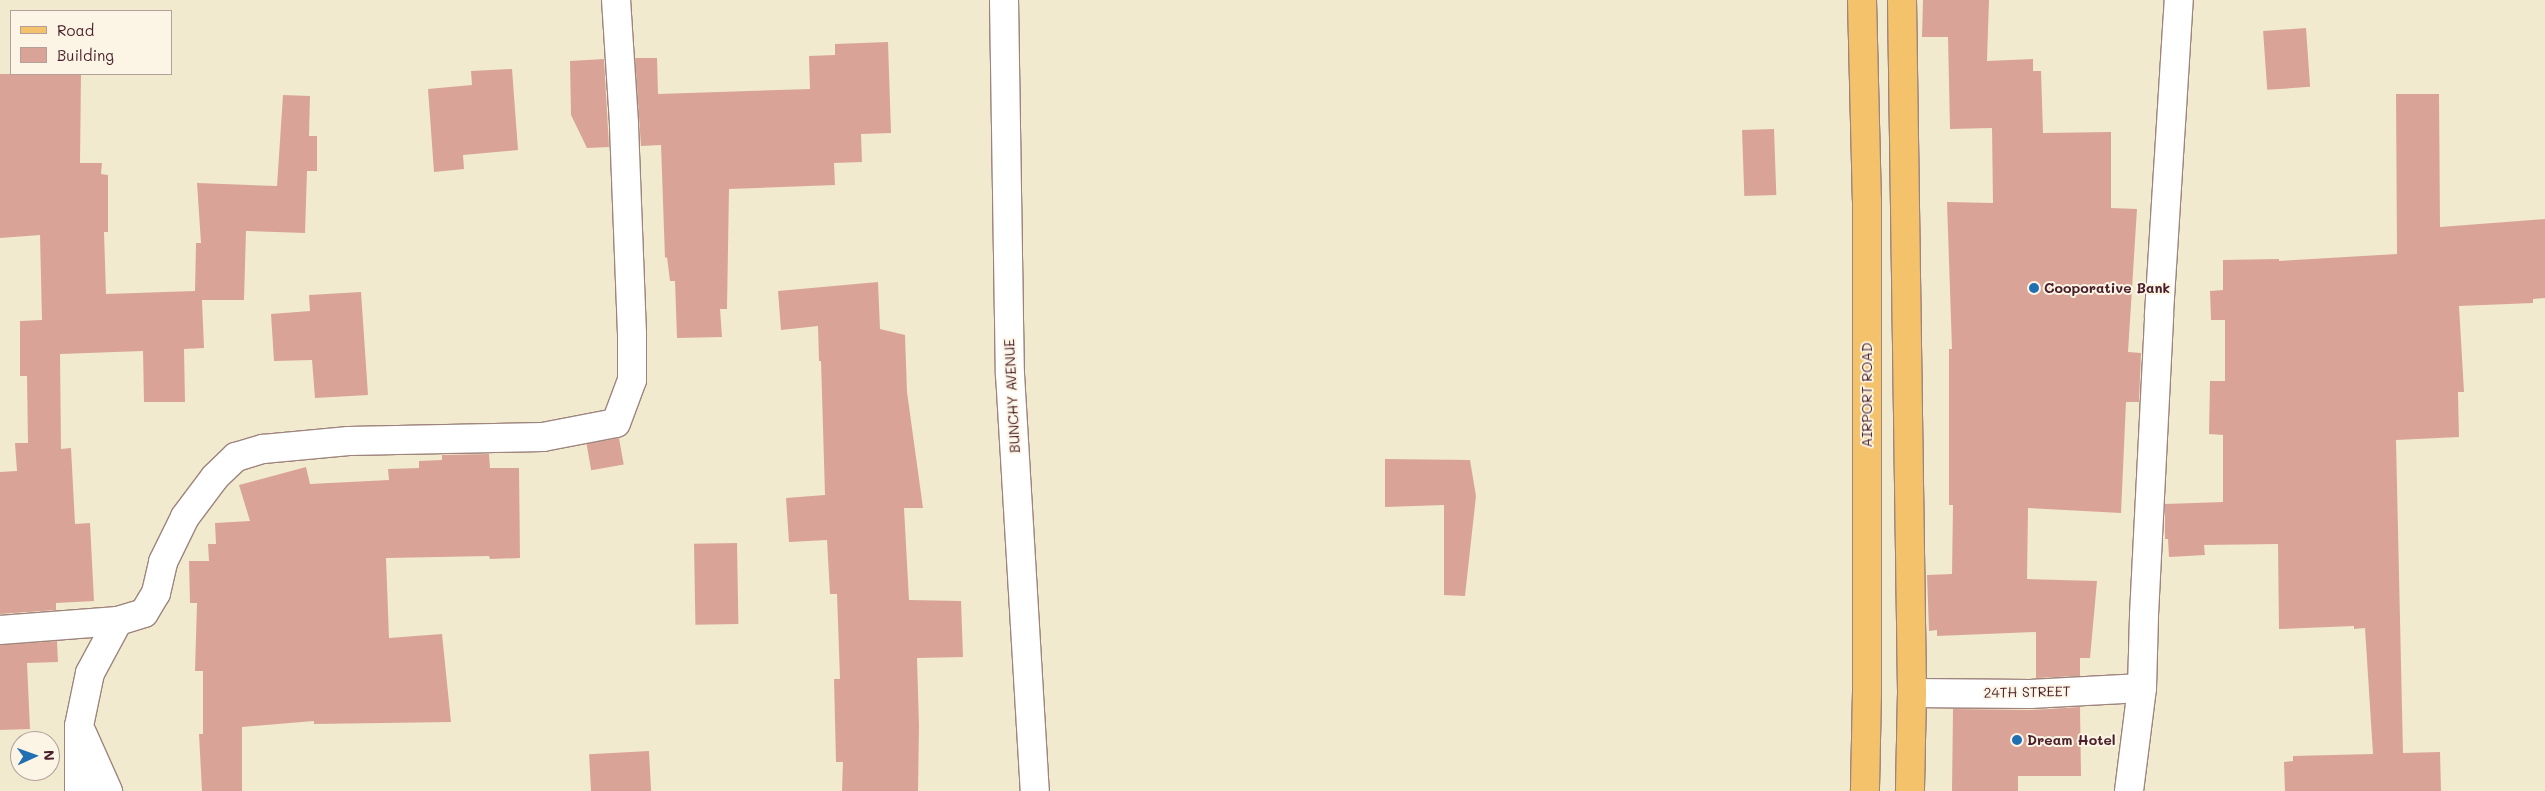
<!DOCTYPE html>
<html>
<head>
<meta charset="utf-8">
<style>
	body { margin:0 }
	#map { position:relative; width:2545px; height:791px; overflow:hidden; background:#f1eacf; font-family:Mali,sans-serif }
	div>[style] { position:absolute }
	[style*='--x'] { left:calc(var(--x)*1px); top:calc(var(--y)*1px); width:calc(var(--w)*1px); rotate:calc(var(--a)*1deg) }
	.building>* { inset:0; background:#d9a497; transform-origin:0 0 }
	.roads { filter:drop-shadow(1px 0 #9e847d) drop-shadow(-1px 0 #9e847d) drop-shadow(0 1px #9e847d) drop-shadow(0 -1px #9e847d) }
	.street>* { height:28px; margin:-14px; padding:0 14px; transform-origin:14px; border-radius:14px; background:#fff }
	.primary>* { height:28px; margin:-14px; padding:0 14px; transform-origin:14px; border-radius:14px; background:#f3c26a }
	.dots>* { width:14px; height:14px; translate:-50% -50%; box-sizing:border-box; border:2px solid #fcf5e5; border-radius:50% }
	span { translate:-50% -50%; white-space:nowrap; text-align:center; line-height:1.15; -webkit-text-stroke:4px #fcf5e5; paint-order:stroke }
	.poi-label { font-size:14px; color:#4a1f2b; font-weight:700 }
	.left { translate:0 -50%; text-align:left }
	.street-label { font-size:14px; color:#4a1f2b }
	.legend { position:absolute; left:10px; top:10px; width:162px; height:65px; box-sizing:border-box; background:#fcf5e5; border:1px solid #b59f9b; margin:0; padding:6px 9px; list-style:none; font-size:15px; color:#4a1f2b }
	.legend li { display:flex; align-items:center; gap:10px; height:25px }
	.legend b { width:25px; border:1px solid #b59f9b }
	.north { position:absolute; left:10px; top:731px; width:50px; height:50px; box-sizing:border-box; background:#fcf5e5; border:1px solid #b59f9b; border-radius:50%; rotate:88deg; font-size:14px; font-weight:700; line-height:20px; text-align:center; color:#4a1f2b }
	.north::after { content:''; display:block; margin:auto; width:18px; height:22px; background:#1f6fb2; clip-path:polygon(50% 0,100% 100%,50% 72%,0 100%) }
</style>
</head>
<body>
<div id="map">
	<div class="building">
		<i style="clip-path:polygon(1923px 0,1989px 0,1987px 61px,2033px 59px,2033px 71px,2041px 71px,2043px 133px,2111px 132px,2111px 208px,2137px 209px,2128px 352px,2141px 353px,2139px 402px,2126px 402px,2121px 513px,2028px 508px,2027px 579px,2097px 581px,2090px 658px,2080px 658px,2080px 676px,2036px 678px,2036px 632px,1937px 636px,1937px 630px,1929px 631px,1927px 575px,1952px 574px,1953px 505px,1949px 505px,1949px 349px,1952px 349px,1947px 202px,1993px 203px,1992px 128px,1950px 129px,1948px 37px,1922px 37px)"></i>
		<i style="left:2306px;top:28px;width:59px;height:43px;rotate:86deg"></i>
		<i style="clip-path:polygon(888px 42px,891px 133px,861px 134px,862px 162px,834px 163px,835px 185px,729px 189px,727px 309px,720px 309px,722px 337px,677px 338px,675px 281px,670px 281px,667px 257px,665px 258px,661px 145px,641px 146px,635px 58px,657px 58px,658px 94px,810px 89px,809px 56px,835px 55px,835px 44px)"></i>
		<i style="clip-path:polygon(604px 59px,609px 147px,587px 148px,571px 115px,570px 61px)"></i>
		<i style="clip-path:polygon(512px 69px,518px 150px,463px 155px,464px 169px,434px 172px,428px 89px,472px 85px,471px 71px)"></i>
		<i style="clip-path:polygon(0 74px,81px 74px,80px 163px,102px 163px,101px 174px,108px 175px,108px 232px,104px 232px,106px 294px,195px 291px,196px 243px,201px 243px,197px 183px,277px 186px,283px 95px,310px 96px,309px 136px,317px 136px,317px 171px,307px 171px,305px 233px,246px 231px,244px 300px,202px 300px,204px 348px,184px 349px,185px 402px,144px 402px,143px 351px,60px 354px,61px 449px,71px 448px,75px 524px,90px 523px,94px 601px,56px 603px,56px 610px,0 614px,0 472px,17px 471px,15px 443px,28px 443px,27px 376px,20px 376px,20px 321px,42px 320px,40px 235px,0 238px)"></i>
		<i style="clip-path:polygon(2396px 94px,2439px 94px,2440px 227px,2545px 219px,2545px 298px,2533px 299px,2533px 303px,2459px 306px,2464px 392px,2458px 392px,2459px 437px,2396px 440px,2403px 753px,2440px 752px,2441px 791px,2285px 791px,2284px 762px,2293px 761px,2293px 756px,2373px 754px,2365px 628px,2354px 629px,2354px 626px,2279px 629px,2278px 544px,2204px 545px,2205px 555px,2169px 557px,2168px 539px,2165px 539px,2165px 504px,2223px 502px,2223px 435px,2209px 434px,2210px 381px,2225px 381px,2225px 320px,2211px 320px,2210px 291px,2223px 290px,2223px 260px,2279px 259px,2279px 261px,2397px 254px)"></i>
		<i style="left:1774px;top:129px;width:66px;height:32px;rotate:88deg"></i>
		<i style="clip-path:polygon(878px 282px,880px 329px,905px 335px,907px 392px,923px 508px,904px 508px,909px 600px,961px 601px,963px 657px,917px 658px,919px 726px,918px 791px,842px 791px,843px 762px,836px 762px,834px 679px,840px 679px,837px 594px,830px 594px,827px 540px,789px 542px,786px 498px,825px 495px,821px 361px,819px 361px,818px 326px,781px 330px,778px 291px)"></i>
		<i style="clip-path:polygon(361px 292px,368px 395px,315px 398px,312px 360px,274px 361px,271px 314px,310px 311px,309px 295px)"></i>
		<i style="left:619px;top:438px;width:27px;height:33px;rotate:80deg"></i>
		<i style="clip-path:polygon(489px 454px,490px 468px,519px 468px,520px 558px,490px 559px,489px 556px,386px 558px,389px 638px,442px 634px,451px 722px,314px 724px,314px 721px,242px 727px,242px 791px,202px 791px,199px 734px,203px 734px,203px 671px,195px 671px,197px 603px,190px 603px,189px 561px,209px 561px,208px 544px,216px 544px,215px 523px,250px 521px,239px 485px,306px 467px,310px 484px,389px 480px,388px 469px,419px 468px,419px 461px,442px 460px,442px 455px)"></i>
		<i style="clip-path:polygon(1385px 459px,1470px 460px,1476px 496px,1465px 596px,1444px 595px,1444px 505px,1385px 507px)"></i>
		<i style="left:737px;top:543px;width:81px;height:43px;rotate:89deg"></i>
		<i style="clip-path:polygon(57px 641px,58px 662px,27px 663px,30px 729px,0 730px,0 645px)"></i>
		<i style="clip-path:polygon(2080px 707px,2081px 776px,2018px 776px,2018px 791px,1952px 791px,1953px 709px,2030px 710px)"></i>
		<i style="left:649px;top:751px;width:40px;height:60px;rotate:87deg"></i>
	</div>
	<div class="roads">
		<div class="street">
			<i style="--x:1004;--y:0;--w:374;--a:89.1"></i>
			<i style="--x:1010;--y:374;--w:418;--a:86.6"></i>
			<i style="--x:0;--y:630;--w:118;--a:-4.4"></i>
			<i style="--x:118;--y:621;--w:27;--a:-17"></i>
			<i style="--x:144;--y:613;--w:23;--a:-59"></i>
			<i style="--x:156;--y:593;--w:32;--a:-77"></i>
			<i style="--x:163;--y:562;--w:50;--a:-63.9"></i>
			<i style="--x:185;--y:517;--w:50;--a:-53.1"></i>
			<i style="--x:215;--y:477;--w:29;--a:-44"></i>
			<i style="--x:236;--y:457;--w:28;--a:-17"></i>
			<i style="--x:263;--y:449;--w:86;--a:-5.3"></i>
			<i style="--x:349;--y:441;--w:194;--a:-1.2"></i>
			<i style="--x:543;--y:437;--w:74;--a:-10.9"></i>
			<i style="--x:616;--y:423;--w:46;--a:-69.6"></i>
			<i style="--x:632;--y:380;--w:46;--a:-90"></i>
			<i style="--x:632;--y:334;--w:211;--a:-92.2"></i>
			<i style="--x:624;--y:123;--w:123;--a:-93.7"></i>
			<i style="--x:1912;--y:693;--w:118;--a:0.5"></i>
			<i style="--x:2030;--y:694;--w:112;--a:-3.1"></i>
			<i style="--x:82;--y:733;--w:64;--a:65.9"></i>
			<i style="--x:79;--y:791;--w:65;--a:-90"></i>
			<i style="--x:79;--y:726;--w:54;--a:-78.3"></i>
			<i style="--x:90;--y:673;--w:59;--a:-61.7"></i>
			<i style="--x:2129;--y:791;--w:104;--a:-82.8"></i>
			<i style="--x:2142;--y:688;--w:73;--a:-88.4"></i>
			<i style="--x:2144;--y:615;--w:301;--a:-87.1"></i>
			<i style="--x:2159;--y:314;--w:315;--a:-86.4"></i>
		</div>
		<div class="primary">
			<i style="--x:1862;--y:0;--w:200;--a:88.6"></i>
			<i style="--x:1867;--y:200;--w:492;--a:90"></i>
			<i style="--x:1867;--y:692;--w:99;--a:91.2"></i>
			<i style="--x:1902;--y:0;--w:693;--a:89.17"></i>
			<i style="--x:1912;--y:693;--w:98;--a:91.2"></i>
		</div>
	</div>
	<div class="dots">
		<i style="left:2034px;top:288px;background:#1f6fb2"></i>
		<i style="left:2017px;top:740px;background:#1f6fb2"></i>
	</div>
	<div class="poi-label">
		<span class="left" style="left:2044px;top:288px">Cooporative Bank</span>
		<span class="left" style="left:2027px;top:740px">Dream Hotel</span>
	</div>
	<div class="street-label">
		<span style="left:1867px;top:395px;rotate:-90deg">AIRPORT ROAD</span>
		<span style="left:1012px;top:396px;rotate:-93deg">BUNCHY AVENUE</span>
		<span style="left:2027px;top:692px;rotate:-1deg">24TH STREET</span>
	</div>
	<ul class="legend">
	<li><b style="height:6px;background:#f3c26a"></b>Road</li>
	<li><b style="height:14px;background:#d9a497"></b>Building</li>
	</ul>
	<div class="north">N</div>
</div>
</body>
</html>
